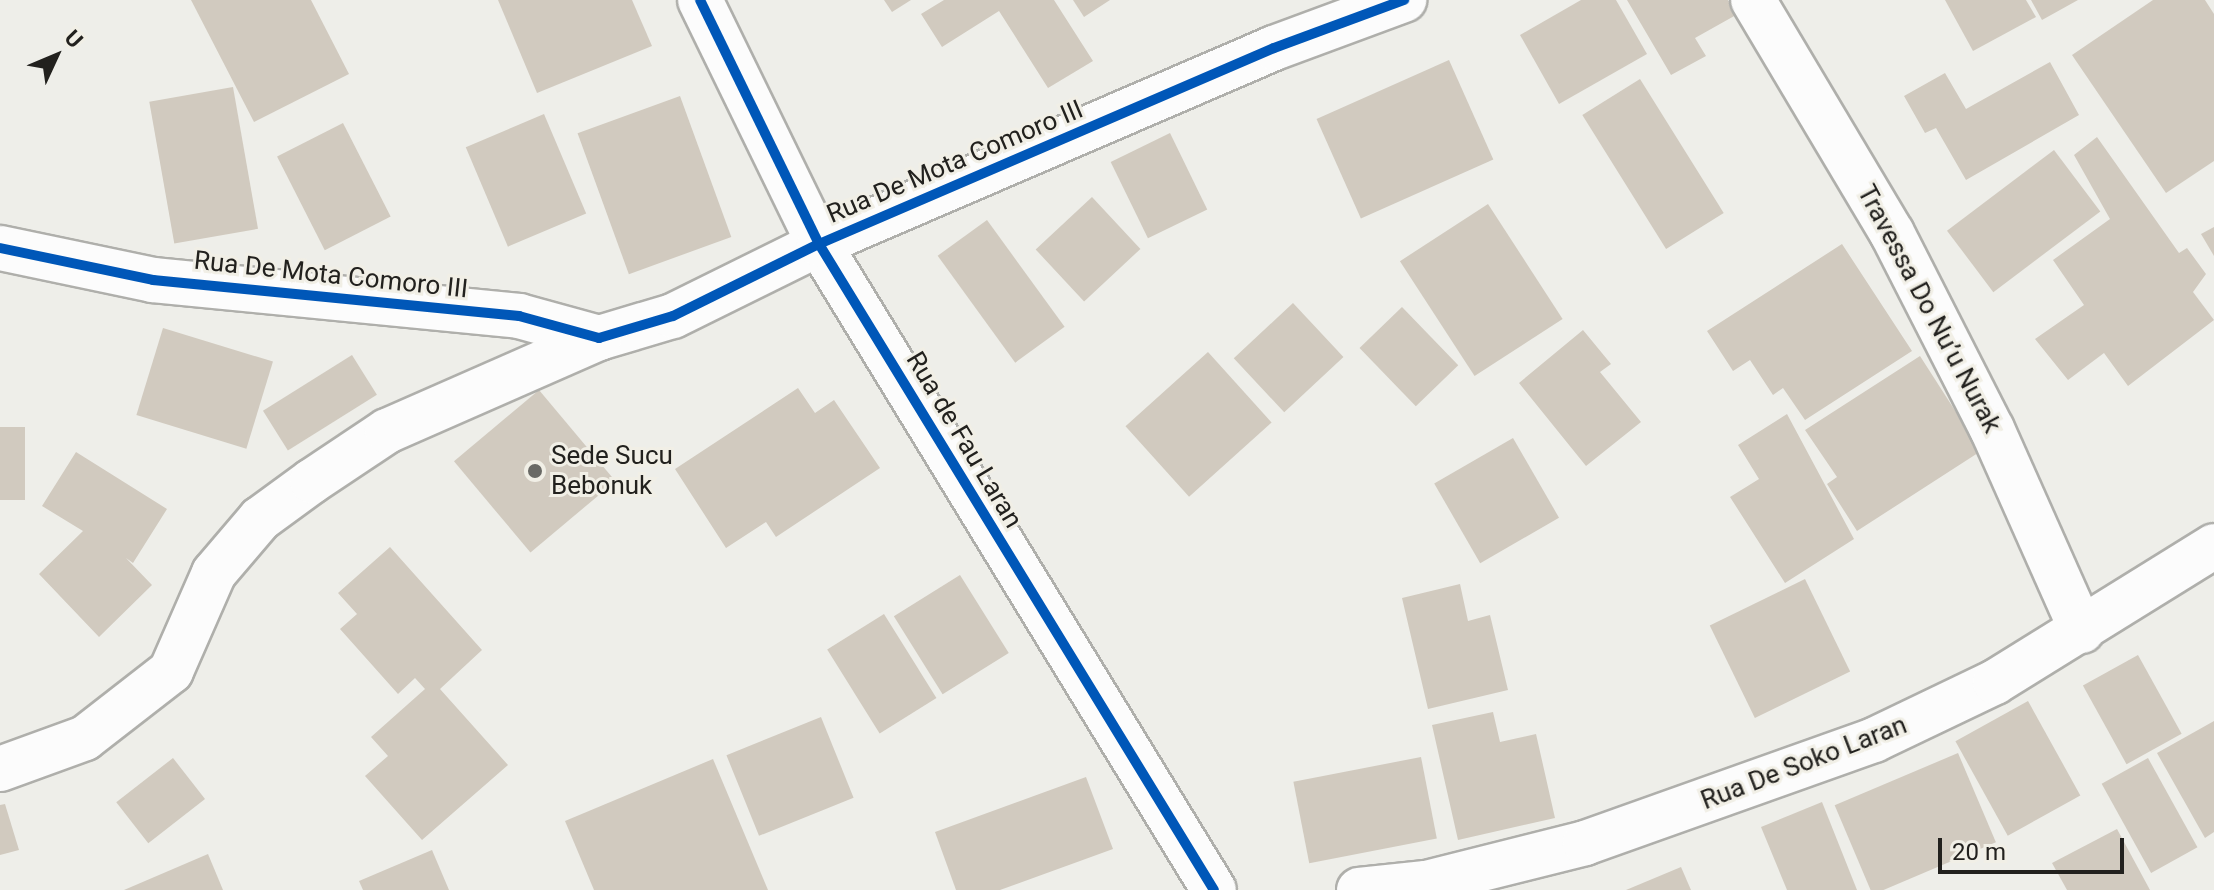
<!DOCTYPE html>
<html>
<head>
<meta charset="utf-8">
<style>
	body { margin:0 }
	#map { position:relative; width:2214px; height:890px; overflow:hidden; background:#eeeee9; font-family:Roboto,sans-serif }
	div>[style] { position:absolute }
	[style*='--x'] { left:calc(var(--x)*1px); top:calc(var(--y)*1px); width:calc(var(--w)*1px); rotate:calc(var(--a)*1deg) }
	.building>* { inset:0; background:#d1cabf; transform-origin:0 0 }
	.roads { filter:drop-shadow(2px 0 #afafab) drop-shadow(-2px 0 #afafab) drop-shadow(0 2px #afafab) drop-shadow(0 -2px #afafab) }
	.minor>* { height:44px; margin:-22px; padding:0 22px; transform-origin:22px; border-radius:22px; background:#fcfcfc }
	.cycleway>* { height:10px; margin:-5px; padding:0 5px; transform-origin:5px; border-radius:5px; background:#0057b8 }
	.dots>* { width:22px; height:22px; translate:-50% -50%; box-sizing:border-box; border:4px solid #f1efe6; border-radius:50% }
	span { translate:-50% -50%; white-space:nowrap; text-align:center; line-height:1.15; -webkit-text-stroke:6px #f1efe6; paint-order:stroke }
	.street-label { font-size:26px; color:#22211e }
	.poi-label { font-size:26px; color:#22211e }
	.left { translate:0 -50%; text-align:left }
	.north { position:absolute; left:16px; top:16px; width:80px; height:80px; -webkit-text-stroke:6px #f1efe6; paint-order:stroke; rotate:46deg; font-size:22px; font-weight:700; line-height:32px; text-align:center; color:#22211e }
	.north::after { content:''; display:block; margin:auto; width:28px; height:36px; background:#22211e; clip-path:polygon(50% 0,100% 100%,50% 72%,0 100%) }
	.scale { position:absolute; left:1938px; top:838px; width:186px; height:36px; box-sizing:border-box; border:4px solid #22211e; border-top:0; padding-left:10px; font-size:24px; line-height:28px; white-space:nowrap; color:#22211e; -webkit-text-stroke:6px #f1efe6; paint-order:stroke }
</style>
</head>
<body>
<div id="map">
	<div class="building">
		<i style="clip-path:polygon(191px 0,311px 0,349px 74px,254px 122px)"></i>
		<i style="clip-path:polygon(498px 0,632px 0,652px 46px,537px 93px)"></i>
		<i style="clip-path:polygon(884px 0,911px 0,892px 12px)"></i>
		<i style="clip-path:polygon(944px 0,1054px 0,1093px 61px,1048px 88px,999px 11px,942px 47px,921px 14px)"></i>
		<i style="clip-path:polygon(1073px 0,1110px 0,1084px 17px)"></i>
		<i style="clip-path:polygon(1581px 0,1616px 0,1647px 54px,1559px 104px,1520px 35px)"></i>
		<i style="clip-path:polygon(1627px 0,1728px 0,1736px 15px,1695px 38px,1706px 56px,1671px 75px)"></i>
		<i style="clip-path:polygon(1945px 0,2026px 0,2036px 17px,1973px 51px)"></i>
		<i style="clip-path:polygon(2031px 0,2078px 0,2042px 20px)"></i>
		<i style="clip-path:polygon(2153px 0,2205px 0,2214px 14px,2214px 161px,2166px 193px,2072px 55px)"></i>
		<i style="left:1449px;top:60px;width:109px;height:145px;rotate:66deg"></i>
		<i style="clip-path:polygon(2050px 62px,2079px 115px,1966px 180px,1936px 128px,1925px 133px,1904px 96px,1945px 73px,1966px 109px)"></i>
		<i style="left:1640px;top:79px;width:158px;height:68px;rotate:58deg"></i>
		<i style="left:233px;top:87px;width:144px;height:85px;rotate:80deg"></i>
		<i style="left:680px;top:96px;width:150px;height:109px;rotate:70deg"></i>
		<i style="left:544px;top:114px;width:108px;height:85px;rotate:67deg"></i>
		<i style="left:343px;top:123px;width:105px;height:74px;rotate:63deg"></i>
		<i style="left:1170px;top:133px;width:85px;height:66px;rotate:64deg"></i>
		<i style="clip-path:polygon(2097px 137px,2179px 253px,2187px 248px,2206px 274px,2193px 292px,2214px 320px,2128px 386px,2104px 353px,2068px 380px,2035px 339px,2084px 305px,2053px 260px,2110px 219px,2074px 155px)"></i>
		<i style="left:2054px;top:150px;width:77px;height:134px;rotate:53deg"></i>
		<i style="left:1092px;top:197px;width:71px;height:77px;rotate:47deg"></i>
		<i style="left:1488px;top:204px;width:137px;height:105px;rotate:57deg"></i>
		<i style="left:987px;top:220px;width:132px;height:61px;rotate:54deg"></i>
		<i style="clip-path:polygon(2214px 227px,2214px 256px,2201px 234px)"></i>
		<i style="clip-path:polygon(1842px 244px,1912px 351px,1805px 420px,1783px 388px,1773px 395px,1750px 360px,1733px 371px,1707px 331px)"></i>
		<i style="left:1293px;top:303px;width:74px;height:81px;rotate:47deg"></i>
		<i style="left:1402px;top:307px;width:81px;height:59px;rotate:46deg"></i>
		<i style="left:163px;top:328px;width:115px;height:91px;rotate:17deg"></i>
		<i style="clip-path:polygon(1583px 330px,1611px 364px,1600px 372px,1641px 422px,1586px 466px,1519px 383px)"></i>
		<i style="left:1208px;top:352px;width:95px;height:111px;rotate:48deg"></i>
		<i style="left:352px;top:355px;width:47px;height:105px;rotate:58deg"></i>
		<i style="clip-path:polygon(1920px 356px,1981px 451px,1857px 531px,1827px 484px,1837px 477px,1805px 430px)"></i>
		<i style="clip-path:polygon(798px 388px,815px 413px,834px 400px,880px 468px,776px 537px,766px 522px,726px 548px,675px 469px)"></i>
		<i style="left:539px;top:390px;width:119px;height:111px;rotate:50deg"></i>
		<i style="clip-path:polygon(1787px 414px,1854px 539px,1785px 583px,1730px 497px,1759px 479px,1738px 445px)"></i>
		<i style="left:0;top:427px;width:25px;height:73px"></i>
		<i style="left:1513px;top:438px;width:92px;height:91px;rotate:60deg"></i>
		<i style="clip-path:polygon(76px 452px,167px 509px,133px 563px,126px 558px,152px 585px,99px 637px,39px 574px,83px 531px,42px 506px)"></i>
		<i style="clip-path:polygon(390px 547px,482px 650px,440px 689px,508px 765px,422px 840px,365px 776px,388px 756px,371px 737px,425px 689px,415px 678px,398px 694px,340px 629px,357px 614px,338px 593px)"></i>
		<i style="left:960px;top:575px;width:92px;height:78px;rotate:58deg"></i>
		<i style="left:1805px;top:579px;width:103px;height:106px;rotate:64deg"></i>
		<i style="clip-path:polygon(1460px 584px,1468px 621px,1490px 615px,1508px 690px,1428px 709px,1402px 598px)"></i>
		<i style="left:884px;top:614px;width:99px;height:67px;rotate:58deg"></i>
		<i style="left:2138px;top:655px;width:90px;height:63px;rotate:61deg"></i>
		<i style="left:2028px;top:701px;width:108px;height:83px;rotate:61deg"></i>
		<i style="clip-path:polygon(1493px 712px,1500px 742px,1536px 734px,1555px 818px,1458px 840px,1432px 725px)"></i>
		<i style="left:821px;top:717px;width:87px;height:102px;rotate:68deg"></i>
		<i style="clip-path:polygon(2214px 721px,2214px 832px,2205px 838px,2157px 753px)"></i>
		<i style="left:1958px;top:753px;width:97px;height:134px;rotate:67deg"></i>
		<i style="left:1421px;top:757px;width:83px;height:130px;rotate:79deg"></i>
		<i style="left:173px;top:758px;width:52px;height:72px;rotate:52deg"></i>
		<i style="left:2148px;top:758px;width:102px;height:53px;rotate:61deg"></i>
		<i style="clip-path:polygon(713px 759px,768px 890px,594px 890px,565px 821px)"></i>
		<i style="clip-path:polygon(1086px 777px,1113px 849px,1000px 890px,956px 890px,935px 832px)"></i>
		<i style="clip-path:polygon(1822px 802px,1857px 890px,1787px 890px,1761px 827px)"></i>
		<i style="clip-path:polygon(5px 804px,19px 850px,0 855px,0 805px)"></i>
		<i style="clip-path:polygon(2117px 829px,2150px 890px,2067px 890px,2052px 863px)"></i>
		<i style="clip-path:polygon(432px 850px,449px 890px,363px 890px,359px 881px)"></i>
		<i style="clip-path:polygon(208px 854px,223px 890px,124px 890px)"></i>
		<i style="clip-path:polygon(1681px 867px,1691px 890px,1626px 890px)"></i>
	</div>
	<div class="roads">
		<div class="minor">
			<i style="--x:700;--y:0;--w:271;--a:64"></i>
			<i style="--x:819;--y:244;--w:757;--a:58.56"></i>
			<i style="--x:1753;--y:0;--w:271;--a:59.2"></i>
			<i style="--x:1892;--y:233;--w:220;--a:63"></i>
			<i style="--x:1992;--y:429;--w:221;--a:66"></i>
			<i style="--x:0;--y:248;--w:156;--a:11.8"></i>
			<i style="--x:153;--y:280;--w:368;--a:5.6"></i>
			<i style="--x:519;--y:316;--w:83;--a:15.4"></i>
			<i style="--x:599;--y:338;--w:77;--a:-16.6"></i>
			<i style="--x:673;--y:316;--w:163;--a:-26.3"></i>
			<i style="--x:819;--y:244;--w:495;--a:-23.3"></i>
			<i style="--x:1274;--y:48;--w:139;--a:-20.3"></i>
			<i style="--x:0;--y:769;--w:90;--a:-20"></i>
			<i style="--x:85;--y:738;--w:109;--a:-37.9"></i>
			<i style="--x:171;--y:671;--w:107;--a:-66.3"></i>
			<i style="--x:214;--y:573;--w:71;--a:-49.6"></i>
			<i style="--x:260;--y:519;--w:64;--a:-36.2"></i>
			<i style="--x:312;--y:481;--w:90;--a:-33.7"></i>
			<i style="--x:387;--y:431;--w:232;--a:-23.7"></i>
			<i style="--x:1359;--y:890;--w:67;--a:-6"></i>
			<i style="--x:1426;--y:883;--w:164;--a:-14.1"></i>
			<i style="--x:1585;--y:843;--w:307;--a:-19.6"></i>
			<i style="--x:1874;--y:740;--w:134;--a:-25.6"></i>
			<i style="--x:1995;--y:682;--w:258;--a:-31.8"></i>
		</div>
	</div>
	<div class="cycleway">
		<i style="--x:700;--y:0;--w:271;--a:64"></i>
		<i style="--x:819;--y:244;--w:757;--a:58.56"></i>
		<i style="--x:0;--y:248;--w:156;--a:11.8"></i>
		<i style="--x:153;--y:280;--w:368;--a:5.6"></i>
		<i style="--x:519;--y:316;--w:83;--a:15.4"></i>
		<i style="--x:599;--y:338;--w:77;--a:-16.6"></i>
		<i style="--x:673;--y:316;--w:163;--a:-26.3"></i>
		<i style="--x:819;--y:244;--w:495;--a:-23.3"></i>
		<i style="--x:1274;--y:48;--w:139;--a:-20.3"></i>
	</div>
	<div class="dots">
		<i style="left:535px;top:471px;background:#696965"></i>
	</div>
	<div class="street-label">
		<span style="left:955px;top:162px;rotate:-23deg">Rua De Mota Comoro III</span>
		<span style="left:331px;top:275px;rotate:6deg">Rua De Mota Comoro III</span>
		<span style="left:1929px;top:309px;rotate:62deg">Travessa Do Nu’u Nurak</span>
		<span style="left:964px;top:440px;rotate:59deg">Rua de Fau Laran</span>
		<span style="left:1804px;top:763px;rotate:-21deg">Rua De Soko Laran</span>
	</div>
	<div class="poi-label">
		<span class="left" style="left:551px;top:471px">Sede Sucu<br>Bebonuk</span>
	</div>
	<div class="north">U</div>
	<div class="scale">20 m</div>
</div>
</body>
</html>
